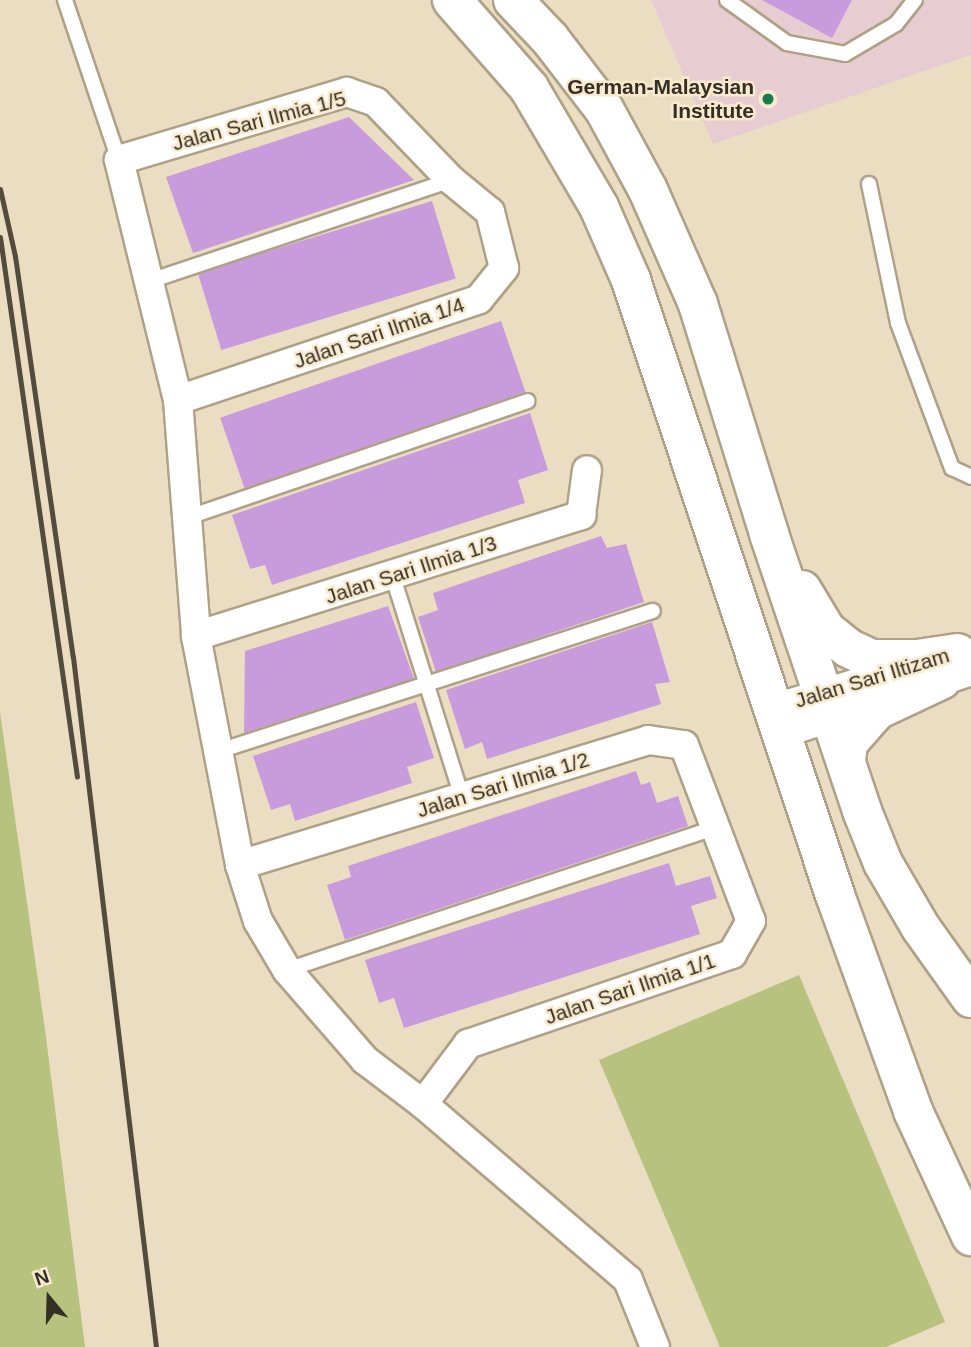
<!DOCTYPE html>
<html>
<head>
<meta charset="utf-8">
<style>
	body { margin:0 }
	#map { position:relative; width:971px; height:1347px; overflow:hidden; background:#ebddc1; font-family:Helvetica,sans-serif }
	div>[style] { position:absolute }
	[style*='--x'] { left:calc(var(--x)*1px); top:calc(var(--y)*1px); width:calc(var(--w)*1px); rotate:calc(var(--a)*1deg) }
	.education>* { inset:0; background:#e7cdd2 }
	.green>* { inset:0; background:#b7c27f }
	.building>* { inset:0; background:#c89bdd; transform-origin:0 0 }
	.roads { filter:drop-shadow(2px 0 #afa187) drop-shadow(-2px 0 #afa187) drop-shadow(0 2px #afa187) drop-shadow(0 -2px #afa187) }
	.lane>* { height:14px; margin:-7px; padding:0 7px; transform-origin:7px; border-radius:7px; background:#fff }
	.street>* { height:28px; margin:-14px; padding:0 14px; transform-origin:14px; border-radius:14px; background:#fff }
	.secondary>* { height:38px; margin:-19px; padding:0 19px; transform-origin:19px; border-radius:19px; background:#fff }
	.rail>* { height:5px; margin:-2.5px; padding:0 2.5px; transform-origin:2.5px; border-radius:2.5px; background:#524b3e }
	.dots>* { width:19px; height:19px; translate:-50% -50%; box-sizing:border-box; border:4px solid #f9eace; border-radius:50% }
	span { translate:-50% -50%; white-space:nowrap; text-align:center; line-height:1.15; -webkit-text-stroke:5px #f9eace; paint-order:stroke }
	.poi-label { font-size:21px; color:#342f24; font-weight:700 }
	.right { translate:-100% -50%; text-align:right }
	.street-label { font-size:21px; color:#342f24 }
	.north { position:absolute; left:14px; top:1263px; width:70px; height:70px; -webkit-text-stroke:5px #f9eace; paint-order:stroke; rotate:341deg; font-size:19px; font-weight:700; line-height:28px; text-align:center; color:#342f24 }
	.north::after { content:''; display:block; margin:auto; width:24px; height:32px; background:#342f24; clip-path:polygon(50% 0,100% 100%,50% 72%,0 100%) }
</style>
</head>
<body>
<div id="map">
	<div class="education">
		<i style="clip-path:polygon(651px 0,971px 0,971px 55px,713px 144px)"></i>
	</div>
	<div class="green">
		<i style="clip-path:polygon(0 712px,46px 1037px,85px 1347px,0 1347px)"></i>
		<i style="clip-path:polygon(799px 975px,945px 1322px,886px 1347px,720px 1347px,599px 1060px)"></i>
	</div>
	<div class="building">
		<i style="clip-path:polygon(762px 0,852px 0,832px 38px)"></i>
		<i style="clip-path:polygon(349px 117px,414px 180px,193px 253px,166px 177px)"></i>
		<i style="left:432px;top:201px;width:81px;height:245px;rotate:73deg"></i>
		<i style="left:501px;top:321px;width:75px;height:297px;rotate:71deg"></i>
		<i style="clip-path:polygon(530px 413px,548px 470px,518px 480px,525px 503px,272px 585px,265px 565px,250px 569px,232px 515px)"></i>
		<i style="clip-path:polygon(601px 536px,607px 548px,626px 544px,644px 602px,436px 672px,418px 617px,438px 610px,433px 593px)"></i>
		<i style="clip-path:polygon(388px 606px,414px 679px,244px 733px,245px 651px)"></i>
		<i style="clip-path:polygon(652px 622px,670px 682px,655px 684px,661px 704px,487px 759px,482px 742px,465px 749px,446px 690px)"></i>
		<i style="clip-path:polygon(416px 702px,434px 758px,407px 767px,412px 783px,295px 821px,290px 804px,271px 810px,253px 756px)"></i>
		<i style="clip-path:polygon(636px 771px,641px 785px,650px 782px,657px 803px,678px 796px,688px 826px,345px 940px,327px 885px,351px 877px,348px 866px)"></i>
		<i style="clip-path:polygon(669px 863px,676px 886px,710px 876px,717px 898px,691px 906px,700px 934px,404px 1028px,394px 998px,379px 1003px,365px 960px)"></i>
	</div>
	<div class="roads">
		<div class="lane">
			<i style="--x:65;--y:0;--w:169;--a:71.4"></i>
			<i style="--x:727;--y:0;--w:74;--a:35.6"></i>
			<i style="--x:787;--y:43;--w:59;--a:10.7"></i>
			<i style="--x:845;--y:54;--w:59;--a:-30.5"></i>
			<i style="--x:896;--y:24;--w:31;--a:-52"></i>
			<i style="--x:869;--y:184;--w:142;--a:78.2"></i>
			<i style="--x:898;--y:323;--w:155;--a:69.6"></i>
			<i style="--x:952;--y:468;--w:21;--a:25"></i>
			<i style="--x:150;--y:281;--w:317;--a:-18.5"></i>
			<i style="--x:186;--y:518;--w:361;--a:-18.9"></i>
			<i style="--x:393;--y:577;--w:231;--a:72.6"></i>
			<i style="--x:216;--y:752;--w:459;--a:-17.9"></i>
			<i style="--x:287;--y:970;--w:453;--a:-18.4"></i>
		</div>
		<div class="street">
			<i style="--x:178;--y:400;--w:317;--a:-18.5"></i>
			<i style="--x:479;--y:299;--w:40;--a:-51"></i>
			<i style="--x:504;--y:268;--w:58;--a:-104"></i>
			<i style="--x:490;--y:212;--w:50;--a:-140.6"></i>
			<i style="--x:451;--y:180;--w:108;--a:-133.9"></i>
			<i style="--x:376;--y:102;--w:31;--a:-161"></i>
			<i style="--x:347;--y:92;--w:238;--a:163.4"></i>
			<i style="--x:119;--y:160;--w:247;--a:76.2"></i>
			<i style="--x:178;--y:400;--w:237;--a:85.6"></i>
			<i style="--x:196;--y:636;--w:233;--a:79.1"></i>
			<i style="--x:240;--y:865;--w:59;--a:72.2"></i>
			<i style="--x:258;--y:921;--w:57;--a:59.4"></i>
			<i style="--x:287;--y:970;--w:119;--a:49.1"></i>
			<i style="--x:365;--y:1060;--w:73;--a:37.2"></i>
			<i style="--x:423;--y:1104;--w:270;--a:40.6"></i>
			<i style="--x:628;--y:1280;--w:72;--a:68.1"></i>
			<i style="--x:196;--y:636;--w:404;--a:-17.4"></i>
			<i style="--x:581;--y:515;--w:45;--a:-82.4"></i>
			<i style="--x:772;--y:709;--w:140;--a:-17"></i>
			<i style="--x:781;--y:734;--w:200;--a:-18.3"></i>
			<i style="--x:240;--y:865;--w:427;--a:-17"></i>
			<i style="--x:648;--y:740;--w:36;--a:8"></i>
			<i style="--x:684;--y:745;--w:188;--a:69.2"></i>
			<i style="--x:751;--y:921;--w:38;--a:120"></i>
			<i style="--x:732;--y:954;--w:279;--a:161.2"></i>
			<i style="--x:468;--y:1044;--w:75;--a:126.9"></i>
		</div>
		<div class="secondary">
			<i style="--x:452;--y:0;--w:117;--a:48.8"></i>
			<i style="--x:529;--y:88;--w:138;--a:59.5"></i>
			<i style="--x:599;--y:207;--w:80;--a:66.3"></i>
			<i style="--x:631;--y:280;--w:648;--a:71.65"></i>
			<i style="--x:835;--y:895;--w:230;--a:70.1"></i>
			<i style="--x:913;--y:1111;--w:138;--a:65.1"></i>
			<i style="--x:513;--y:0;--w:54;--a:46.5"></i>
			<i style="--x:550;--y:39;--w:88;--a:52.4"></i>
			<i style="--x:604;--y:109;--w:92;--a:61.5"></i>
			<i style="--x:648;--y:190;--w:124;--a:66.3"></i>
			<i style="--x:698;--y:304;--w:241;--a:72.8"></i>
			<i style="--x:769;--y:534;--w:292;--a:71.4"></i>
			<i style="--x:862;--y:811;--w:56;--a:68"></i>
			<i style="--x:883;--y:863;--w:75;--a:59.7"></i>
			<i style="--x:921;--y:928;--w:86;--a:54.5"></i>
			<i style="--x:802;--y:590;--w:47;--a:59"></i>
			<i style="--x:826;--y:630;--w:28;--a:39"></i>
			<i style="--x:848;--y:648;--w:26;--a:25"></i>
			<i style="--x:872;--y:659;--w:45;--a:0"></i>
			<i style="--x:917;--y:659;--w:41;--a:-8.3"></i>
			<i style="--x:846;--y:760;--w:17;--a:-83"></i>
			<i style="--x:848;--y:743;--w:44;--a:-48.7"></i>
			<i style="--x:877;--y:710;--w:71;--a:-25.1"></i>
		</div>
	</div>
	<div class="rail">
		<i style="--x:0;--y:189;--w:69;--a:77.4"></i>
		<i style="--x:15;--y:256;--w:405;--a:81.8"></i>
		<i style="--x:73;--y:657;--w:695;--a:83.14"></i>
		<i style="--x:0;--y:237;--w:545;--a:81.88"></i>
	</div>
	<div class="dots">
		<i style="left:768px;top:99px;background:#197a52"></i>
	</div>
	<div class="poi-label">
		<span class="right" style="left:754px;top:99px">German-Malaysian<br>Institute</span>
	</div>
	<div class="street-label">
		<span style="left:259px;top:121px;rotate:-15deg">Jalan Sari Ilmia 1/5</span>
		<span style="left:379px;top:333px;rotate:-19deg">Jalan Sari Ilmia 1/4</span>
		<span style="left:411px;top:570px;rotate:-18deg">Jalan Sari Ilmia 1/3</span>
		<span style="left:872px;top:678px;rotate:-17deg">Jalan Sari Iltizam</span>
		<span style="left:503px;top:785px;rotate:-17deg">Jalan Sari Ilmia 1/2</span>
		<span style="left:630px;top:989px;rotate:-19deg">Jalan Sari Ilmia 1/1</span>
	</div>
	<div class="north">N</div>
</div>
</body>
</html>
